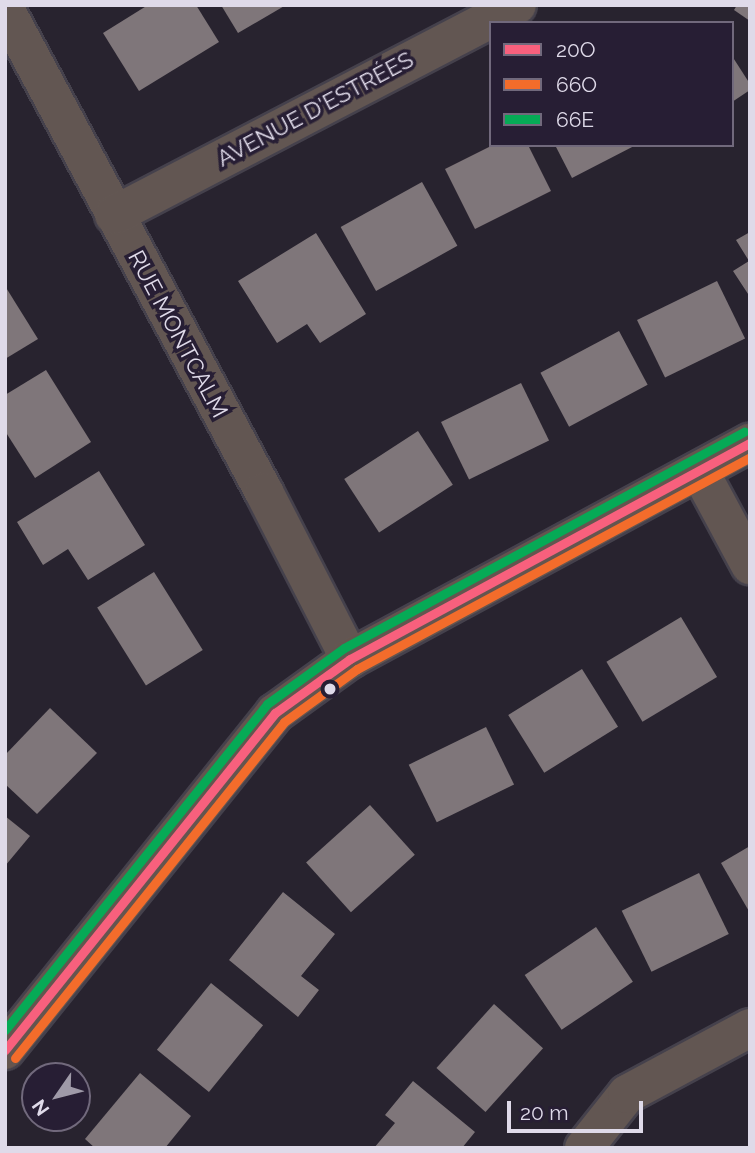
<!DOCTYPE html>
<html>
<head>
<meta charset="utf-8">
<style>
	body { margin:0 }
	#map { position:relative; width:755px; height:1153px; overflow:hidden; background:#28232f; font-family:Raleway,sans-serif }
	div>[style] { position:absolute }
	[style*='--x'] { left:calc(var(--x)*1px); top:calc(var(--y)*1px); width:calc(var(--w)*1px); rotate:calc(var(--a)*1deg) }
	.building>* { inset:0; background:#7f767a; transform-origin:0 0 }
	.roads { filter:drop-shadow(2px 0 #45414c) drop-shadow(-2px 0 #45414c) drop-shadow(0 2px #45414c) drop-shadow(0 -2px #45414c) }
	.street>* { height:38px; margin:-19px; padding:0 19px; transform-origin:19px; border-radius:19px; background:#625652 }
	.secondary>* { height:38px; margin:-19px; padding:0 19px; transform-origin:19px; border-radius:19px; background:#64554f }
	.bus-1>* { height:9px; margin:-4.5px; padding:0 4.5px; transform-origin:4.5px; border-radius:4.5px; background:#f8607d }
	.bus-2>* { height:9px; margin:-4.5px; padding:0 4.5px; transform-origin:4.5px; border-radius:4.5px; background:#f36c2b }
	.bus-3>* { height:9px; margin:-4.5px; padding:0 4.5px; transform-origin:4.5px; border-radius:4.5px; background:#06aa56 }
	.dots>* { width:19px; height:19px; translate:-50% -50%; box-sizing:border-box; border:4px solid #271e34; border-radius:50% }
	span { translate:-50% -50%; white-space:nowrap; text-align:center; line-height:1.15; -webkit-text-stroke:7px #271e34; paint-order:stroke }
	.street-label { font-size:23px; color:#dfdae9 }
	.frame { position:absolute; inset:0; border:7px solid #dfdae9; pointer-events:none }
	.legend { position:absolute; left:489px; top:21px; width:245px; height:126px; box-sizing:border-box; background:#271e34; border:2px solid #71697c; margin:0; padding:9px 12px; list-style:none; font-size:21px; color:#dfdae9 }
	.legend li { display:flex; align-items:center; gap:14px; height:35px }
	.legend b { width:35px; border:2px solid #71697c }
	.north { position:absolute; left:21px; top:1062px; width:70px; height:70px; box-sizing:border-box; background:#271e34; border:2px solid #71697c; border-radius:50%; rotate:235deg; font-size:19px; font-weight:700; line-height:28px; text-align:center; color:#dfdae9 }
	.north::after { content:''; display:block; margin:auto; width:24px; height:32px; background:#9f9aa8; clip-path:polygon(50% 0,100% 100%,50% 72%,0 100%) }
	.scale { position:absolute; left:507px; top:1101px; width:136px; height:32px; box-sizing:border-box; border:4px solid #dfdae9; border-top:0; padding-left:9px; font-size:21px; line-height:24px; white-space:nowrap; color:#dfdae9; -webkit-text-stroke:5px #271e34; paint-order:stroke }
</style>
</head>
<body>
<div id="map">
	<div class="building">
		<i style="clip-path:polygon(148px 5px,196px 5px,219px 42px,139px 91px,103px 33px)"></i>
		<i style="clip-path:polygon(221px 5px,286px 5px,238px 33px)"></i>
		<i style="clip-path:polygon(737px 5px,750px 5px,750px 21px,734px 10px)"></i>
		<i style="clip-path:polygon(732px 56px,750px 84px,750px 90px,732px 102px)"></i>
		<i style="clip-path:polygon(493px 145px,528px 145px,551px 191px,475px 229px,445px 169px)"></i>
		<i style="clip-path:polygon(555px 145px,636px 145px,572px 178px)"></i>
		<i style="left:422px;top:182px;width:73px;height:93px;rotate:61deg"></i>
		<i style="clip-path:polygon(750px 232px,750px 297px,733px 271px,749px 261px,736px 240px)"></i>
		<i style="clip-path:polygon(316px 233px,366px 314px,320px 343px,307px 324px,277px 343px,238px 281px)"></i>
		<i style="left:717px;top:281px;width:64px;height:89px;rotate:64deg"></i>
		<i style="clip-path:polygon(5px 286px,38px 339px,5px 359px)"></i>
		<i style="left:619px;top:331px;width:61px;height:89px;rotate:62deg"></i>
		<i style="clip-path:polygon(46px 370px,91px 442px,35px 478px,5px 431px,5px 395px)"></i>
		<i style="left:521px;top:383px;width:64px;height:89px;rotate:64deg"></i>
		<i style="left:418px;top:431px;width:64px;height:88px;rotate:57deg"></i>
		<i style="clip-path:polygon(99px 471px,145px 545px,88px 580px,68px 549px,43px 565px,17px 522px)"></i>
		<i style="left:154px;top:572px;width:92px;height:67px;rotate:58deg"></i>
		<i style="left:681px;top:617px;width:70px;height:87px;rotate:59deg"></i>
		<i style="left:582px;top:669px;width:68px;height:87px;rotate:58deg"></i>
		<i style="clip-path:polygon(50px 708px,97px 753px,37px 814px,5px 784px,5px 755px)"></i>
		<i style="left:486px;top:727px;width:64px;height:86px;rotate:64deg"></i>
		<i style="left:370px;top:805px;width:67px;height:86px;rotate:48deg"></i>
		<i style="clip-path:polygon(5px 816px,30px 836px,5px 866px)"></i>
		<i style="clip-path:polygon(750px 846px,750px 913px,721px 863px)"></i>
		<i style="left:699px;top:873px;width:68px;height:86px;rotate:64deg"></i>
		<i style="clip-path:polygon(283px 892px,335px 934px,301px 976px,319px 990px,298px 1017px,229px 960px)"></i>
		<i style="left:596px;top:927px;width:66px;height:86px;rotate:56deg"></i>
		<i style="left:211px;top:983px;width:67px;height:86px;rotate:39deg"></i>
		<i style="left:494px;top:1004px;width:66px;height:86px;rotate:42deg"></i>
		<i style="clip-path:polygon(140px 1073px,191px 1116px,165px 1148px,95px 1148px,85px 1139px)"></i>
		<i style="clip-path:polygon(413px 1081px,475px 1132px,462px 1148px,374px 1148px,395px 1123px,385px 1115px)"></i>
	</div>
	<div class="roads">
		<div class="street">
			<i style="--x:5;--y:9;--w:548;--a:61.8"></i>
			<i style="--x:264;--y:492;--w:188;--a:62.8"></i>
			<i style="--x:114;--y:215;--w:454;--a:-27.5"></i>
			<i style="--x:700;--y:472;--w:106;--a:61.7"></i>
			<i style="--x:584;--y:1148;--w:69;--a:-51.5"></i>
			<i style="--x:627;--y:1094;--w:140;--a:-28.2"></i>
		</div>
		<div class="secondary">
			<i style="--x:5;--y:1050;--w:432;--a:-51.3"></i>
			<i style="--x:275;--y:713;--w:92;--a:-35.8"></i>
			<i style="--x:350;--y:659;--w:455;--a:-28.4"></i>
		</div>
	</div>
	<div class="bus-1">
		<i style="--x:5;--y:1050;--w:432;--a:-51.3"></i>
		<i style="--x:275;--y:713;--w:92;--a:-35.8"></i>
		<i style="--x:350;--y:659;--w:455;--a:-28.4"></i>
	</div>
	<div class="bus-2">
		<i style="--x:15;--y:1058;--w:430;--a:-51.3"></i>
		<i style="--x:284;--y:722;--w:90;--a:-36"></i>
		<i style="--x:357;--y:669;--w:447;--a:-28.3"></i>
	</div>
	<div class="bus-3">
		<i style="--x:5;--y:1030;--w:418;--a:-51.2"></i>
		<i style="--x:267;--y:704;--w:95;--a:-36"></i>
		<i style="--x:344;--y:648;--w:455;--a:-28.4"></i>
	</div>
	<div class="dots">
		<i style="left:330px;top:689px;background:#dfdae9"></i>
	</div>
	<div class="street-label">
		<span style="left:315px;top:109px;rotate:-28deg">AVENUE D'ESTRÉES</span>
		<span style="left:178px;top:334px;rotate:62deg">RUE MONTCALM</span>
	</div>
	<div class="frame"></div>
	<ul class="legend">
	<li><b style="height:9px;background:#f8607d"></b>20O</li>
	<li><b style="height:9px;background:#f36c2b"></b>66O</li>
	<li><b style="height:9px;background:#06aa56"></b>66E</li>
	</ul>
	<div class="north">N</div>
	<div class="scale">20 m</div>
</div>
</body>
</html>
